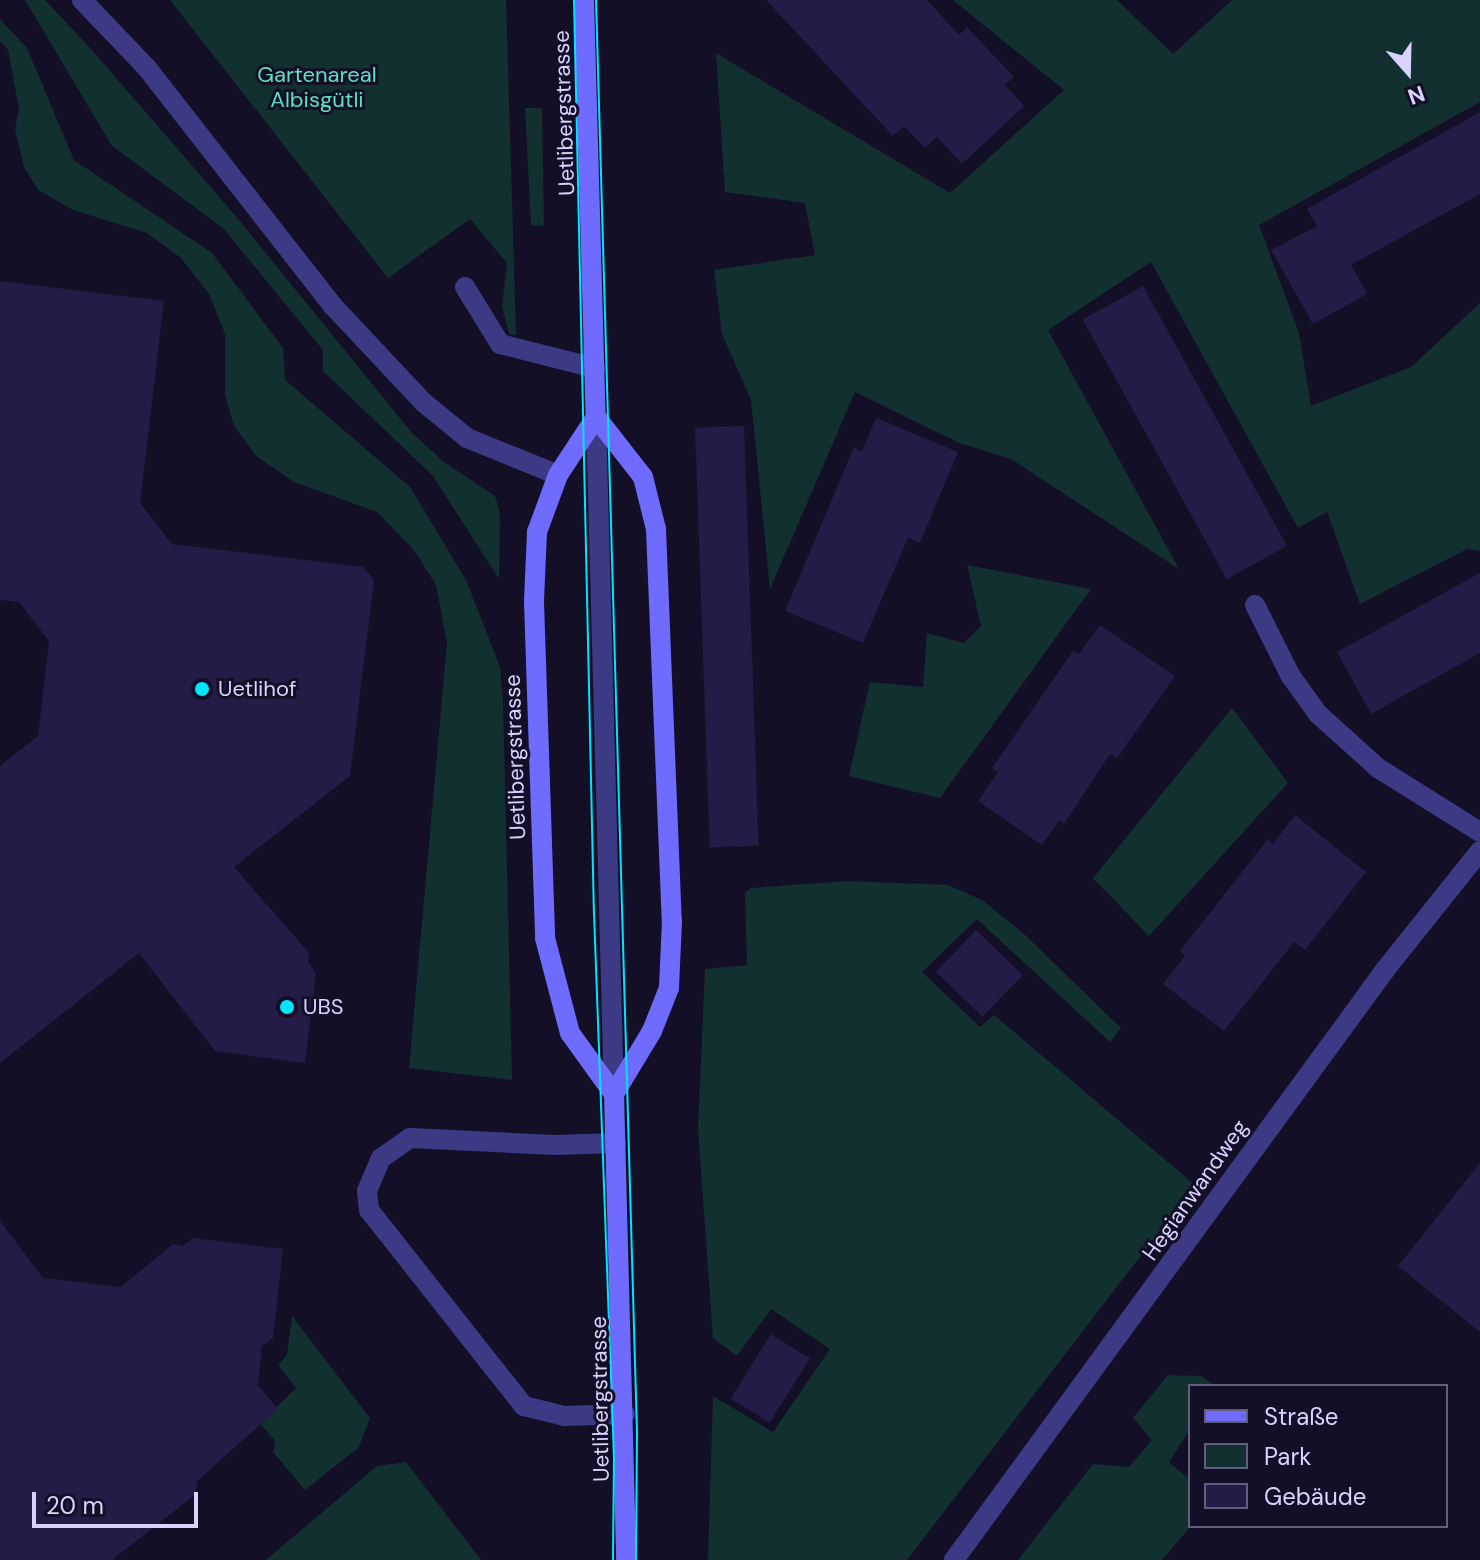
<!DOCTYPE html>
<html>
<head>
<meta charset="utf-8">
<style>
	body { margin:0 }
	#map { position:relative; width:1480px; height:1560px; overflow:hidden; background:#130f26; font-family:"DM Sans",sans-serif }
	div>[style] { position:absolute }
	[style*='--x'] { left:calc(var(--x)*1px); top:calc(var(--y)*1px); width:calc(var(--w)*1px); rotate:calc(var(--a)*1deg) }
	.green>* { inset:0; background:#12302f }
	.building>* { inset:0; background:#241b47; transform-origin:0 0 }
	.service>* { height:20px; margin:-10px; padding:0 10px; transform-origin:10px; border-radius:10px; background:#3d3a85 }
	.minor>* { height:20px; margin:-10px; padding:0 10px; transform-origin:10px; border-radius:10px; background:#3d3a85 }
	.secondary>* { height:20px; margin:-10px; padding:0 10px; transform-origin:10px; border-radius:10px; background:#6f6bff }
	.tram>* { height:2px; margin:-1px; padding:0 1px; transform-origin:1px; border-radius:1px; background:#00e5ff }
	.dots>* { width:22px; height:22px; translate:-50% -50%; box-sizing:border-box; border:4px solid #130f26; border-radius:50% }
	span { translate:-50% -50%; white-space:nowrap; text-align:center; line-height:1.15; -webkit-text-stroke:6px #130f26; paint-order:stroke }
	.park-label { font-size:22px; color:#5fe0c0 }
	.street-label { font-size:22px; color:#d9d4ff }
	.poi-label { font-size:22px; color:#d9d4ff }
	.left { translate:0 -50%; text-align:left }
	.legend { position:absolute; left:1188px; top:1384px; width:260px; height:144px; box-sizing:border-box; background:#130f26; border:2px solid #625e7d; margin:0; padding:10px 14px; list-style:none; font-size:24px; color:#d9d4ff }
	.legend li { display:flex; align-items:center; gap:16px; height:40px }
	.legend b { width:40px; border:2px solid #625e7d }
	.north { position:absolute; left:1368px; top:32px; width:80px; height:80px; -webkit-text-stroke:6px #130f26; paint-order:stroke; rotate:160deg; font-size:22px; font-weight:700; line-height:32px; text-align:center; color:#d9d4ff }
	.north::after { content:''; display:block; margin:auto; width:28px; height:36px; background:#d9d4ff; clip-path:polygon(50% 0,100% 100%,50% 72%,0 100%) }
	.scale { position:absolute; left:32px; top:1492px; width:166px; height:36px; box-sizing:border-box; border:4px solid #d9d4ff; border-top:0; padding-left:10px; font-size:24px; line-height:28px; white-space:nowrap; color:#d9d4ff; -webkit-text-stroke:6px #130f26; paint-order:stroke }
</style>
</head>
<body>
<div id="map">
	<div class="green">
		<i style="clip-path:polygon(25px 0,45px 0,91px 49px,234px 214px,412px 433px,444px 462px,495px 496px,500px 513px,499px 579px,433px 476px,323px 371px,323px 350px,223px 228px,112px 146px)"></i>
		<i style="clip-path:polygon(170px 0,506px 0,516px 335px,509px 334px,502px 306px,507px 263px,470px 219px,388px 278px)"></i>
		<i style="clip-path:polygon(953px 0,1117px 0,1173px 54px,1232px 0,1480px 0,1480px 102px,1259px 225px,1299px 333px,1311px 406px,1411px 367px,1480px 303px,1480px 551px,1467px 549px,1360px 604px,1327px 512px,1298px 528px,1151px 262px,1048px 330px,1179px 569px,1011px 459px,959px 443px,855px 392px,770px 589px,751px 400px,722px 334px,714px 270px,815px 255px,805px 203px,725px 192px,716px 53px,950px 193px,1064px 90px)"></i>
		<i style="clip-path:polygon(0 19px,27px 48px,74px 160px,212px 253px,283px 348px,285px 380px,410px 487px,466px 580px,500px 667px,503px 699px,512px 1080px,409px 1068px,447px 643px,436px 585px,414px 550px,377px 512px,294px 482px,256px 456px,234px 426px,225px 395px,225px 334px,209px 294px,181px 258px,147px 233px,73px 210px,38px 190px,24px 167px,15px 129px,19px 109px,8px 50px,0 41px)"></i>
		<i style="clip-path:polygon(525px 108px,542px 108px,544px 226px,531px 225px)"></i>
		<i style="clip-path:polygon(967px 565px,1091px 589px,940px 798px,849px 776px,870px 682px,923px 687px,927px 633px,964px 643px,981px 626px)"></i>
		<i style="clip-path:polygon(1232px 708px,1288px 783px,1149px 936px,1093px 878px)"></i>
		<i style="clip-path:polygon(847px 881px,948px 885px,982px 900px,1023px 933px,1121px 1028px,1110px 1042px,977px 919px,922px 972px,980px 1027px,994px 1015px,1195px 1185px,907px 1560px,708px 1560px,713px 1396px,773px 1432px,830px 1349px,771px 1309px,737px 1356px,713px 1338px,698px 1129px,705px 969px,747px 965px,745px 893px,751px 888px)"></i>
		<i style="clip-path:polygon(292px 1316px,370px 1418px,359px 1447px,305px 1490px,273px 1452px,275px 1441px,260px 1423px,296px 1388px,278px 1365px,287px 1355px)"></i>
		<i style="clip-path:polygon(1168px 1375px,1201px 1376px,1215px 1386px,1190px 1386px,1190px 1429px,1169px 1462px,1190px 1480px,1191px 1526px,1162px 1560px,1018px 1560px,1093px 1464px,1129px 1467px,1152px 1440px,1133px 1418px)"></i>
		<i style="clip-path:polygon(406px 1462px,481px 1560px,266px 1560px,377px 1466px)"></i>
	</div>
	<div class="building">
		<i style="clip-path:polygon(766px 0,927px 0,959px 35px,967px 27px,1014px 77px,1005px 85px,1024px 106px,962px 164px,937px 137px,925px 148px,904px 126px,893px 136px)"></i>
		<i style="clip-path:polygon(1480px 112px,1480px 194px,1351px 265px,1367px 294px,1313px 324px,1271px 250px,1317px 226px,1307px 209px)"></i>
		<i style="clip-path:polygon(0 281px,164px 301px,140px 503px,172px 544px,363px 567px,374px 580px,350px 776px,234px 867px,309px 953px,308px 962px,316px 973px,305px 1063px,215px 1051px,139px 953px,0 1063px,0 766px,38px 736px,49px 641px,19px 602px,0 600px)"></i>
		<i style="left:1143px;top:286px;width:297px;height:69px;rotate:61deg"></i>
		<i style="clip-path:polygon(876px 418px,958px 452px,920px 543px,908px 538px,863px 643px,785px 611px,854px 447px,862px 451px)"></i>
		<i style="left:744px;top:426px;width:420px;height:49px;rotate:88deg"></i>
		<i style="clip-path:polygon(1480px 573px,1480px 653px,1371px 714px,1337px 652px)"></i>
		<i style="clip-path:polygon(1100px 625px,1175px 676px,1117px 758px,1110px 754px,1064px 824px,1059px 821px,1042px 845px,978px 801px,998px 772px,992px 768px,1073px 651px,1079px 654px)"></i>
		<i style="clip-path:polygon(1295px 815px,1366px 872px,1305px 950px,1294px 942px,1224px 1031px,1163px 984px,1185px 956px,1180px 951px,1268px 839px,1273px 844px)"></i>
		<i style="left:976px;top:930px;width:65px;height:58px;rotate:44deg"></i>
		<i style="clip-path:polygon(1480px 1163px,1480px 1332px,1398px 1266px)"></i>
		<i style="clip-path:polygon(0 1221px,43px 1278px,121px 1287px,173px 1244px,182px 1246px,194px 1238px,283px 1249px,273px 1338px,262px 1346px,258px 1385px,278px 1409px,197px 1481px,196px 1494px,112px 1560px,0 1560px)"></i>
		<i style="left:771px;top:1334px;width:46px;height:76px;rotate:32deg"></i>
	</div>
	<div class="service">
		<i style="--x:82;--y:0;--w:94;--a:46.3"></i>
		<i style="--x:147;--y:68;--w:302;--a:52"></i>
		<i style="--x:333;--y:306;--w:132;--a:46.8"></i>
		<i style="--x:423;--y:402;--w:57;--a:39.3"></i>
		<i style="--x:467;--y:438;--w:98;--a:22.1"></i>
		<i style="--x:465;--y:287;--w:67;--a:58.4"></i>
		<i style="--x:500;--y:344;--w:98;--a:14.2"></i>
		<i style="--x:596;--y:417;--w:677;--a:88.48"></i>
		<i style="--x:1255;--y:605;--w:78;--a:63.4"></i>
		<i style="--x:1290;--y:675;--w:48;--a:54.3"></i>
		<i style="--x:1318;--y:714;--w:81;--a:42"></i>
		<i style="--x:1378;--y:768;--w:120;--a:32.1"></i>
		<i style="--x:616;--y:1143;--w:61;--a:178.1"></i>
		<i style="--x:555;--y:1145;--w:145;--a:-177.2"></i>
		<i style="--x:410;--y:1138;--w:35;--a:145"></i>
		<i style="--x:381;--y:1158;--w:36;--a:113"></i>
		<i style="--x:367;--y:1191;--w:19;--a:84"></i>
		<i style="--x:369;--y:1210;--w:250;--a:51.7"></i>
		<i style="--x:524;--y:1406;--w:41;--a:14"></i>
		<i style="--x:564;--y:1416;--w:61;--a:-1.9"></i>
	</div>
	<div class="minor">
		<i style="--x:954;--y:1560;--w:731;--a:-53.85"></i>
		<i style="--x:1385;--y:970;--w:152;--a:-51.4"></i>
	</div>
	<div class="secondary">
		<i style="--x:584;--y:0;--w:417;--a:88.4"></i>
		<i style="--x:596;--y:417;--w:69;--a:123.2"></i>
		<i style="--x:558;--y:475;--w:61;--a:110.2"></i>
		<i style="--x:537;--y:532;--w:70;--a:92.5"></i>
		<i style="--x:534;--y:602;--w:336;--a:88.1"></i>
		<i style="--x:545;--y:938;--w:98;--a:75.3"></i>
		<i style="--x:570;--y:1033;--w:75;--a:54.2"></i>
		<i style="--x:614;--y:1094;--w:466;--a:88.5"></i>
		<i style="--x:596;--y:417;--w:76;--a:51.9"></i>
		<i style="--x:643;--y:477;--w:54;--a:76"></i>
		<i style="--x:656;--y:529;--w:392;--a:87.7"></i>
		<i style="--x:672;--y:921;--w:67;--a:92.6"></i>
		<i style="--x:669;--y:988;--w:46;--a:111.6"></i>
		<i style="--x:652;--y:1031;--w:74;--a:121.1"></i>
	</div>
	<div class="tram">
		<i style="--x:574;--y:0;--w:913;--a:88.75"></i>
		<i style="--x:594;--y:913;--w:546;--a:87.9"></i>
		<i style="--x:614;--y:1459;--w:101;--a:90.6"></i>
		<i style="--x:596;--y:0;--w:1435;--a:88.36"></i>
		<i style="--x:637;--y:1434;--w:126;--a:90.5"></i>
	</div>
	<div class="dots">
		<i style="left:202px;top:689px;background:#00e5ff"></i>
		<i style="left:287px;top:1007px;background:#00e5ff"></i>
	</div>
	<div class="park-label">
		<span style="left:317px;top:87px">Gartenareal<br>Albisgütli</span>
	</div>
	<div class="street-label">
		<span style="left:564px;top:113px;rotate:-92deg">Uetlibergstrasse</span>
		<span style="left:515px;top:757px;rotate:-92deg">Uetlibergstrasse</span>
		<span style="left:1195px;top:1190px;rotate:-55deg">Hegianwandweg</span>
		<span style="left:600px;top:1399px;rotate:-91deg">Uetlibergstrasse</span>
	</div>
	<div class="poi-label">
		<span class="left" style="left:218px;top:689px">Uetlihof</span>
		<span class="left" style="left:303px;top:1007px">UBS</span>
	</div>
	<ul class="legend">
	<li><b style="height:10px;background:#6f6bff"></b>Straße</li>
	<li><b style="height:22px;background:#12302f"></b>Park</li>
	<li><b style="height:22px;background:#241b47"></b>Gebäude</li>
	</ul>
	<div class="north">N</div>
	<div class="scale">20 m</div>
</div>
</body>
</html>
